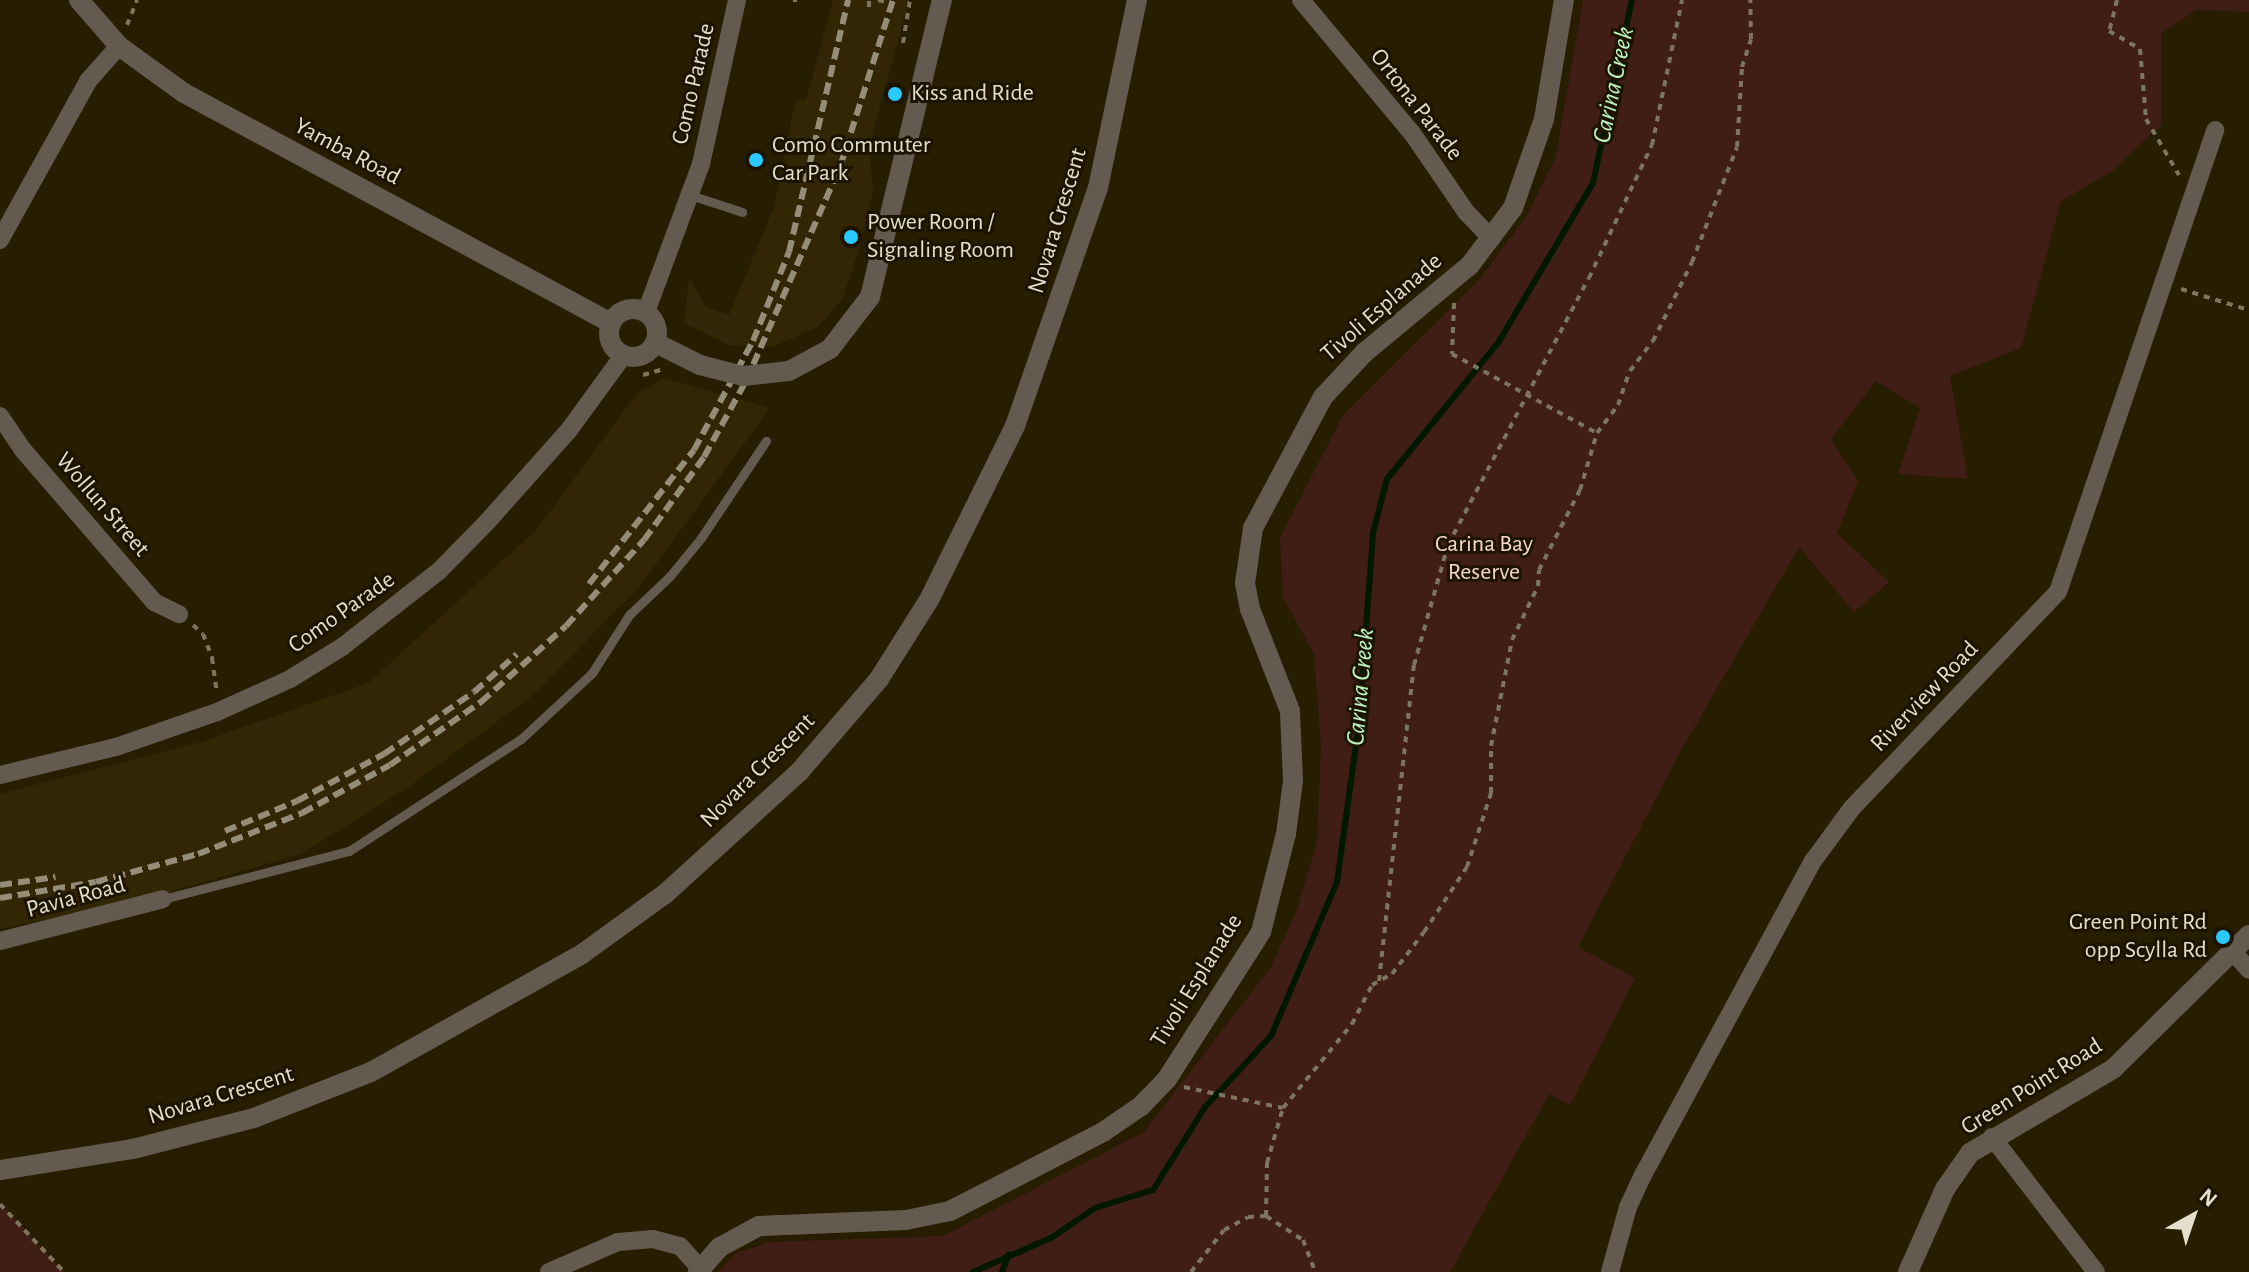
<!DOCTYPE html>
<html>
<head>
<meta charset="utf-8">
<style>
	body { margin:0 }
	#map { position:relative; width:2249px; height:1272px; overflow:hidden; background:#271d01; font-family:"Alegreya Sans",sans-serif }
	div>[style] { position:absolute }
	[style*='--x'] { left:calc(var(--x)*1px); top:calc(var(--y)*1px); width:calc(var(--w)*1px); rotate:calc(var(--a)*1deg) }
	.built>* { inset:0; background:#322604 }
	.green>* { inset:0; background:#411e15 }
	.stream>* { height:6px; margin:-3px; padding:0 3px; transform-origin:3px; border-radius:3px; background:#001700 }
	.path>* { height:4px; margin-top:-2px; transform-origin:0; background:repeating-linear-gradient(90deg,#7d755e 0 6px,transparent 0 12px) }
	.service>* { height:9px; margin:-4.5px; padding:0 4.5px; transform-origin:4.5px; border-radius:4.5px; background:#655a50 }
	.minor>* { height:18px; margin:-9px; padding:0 9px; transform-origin:9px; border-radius:9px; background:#655a50 }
	.tertiary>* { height:20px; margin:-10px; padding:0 10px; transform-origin:10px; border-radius:10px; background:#655a50 }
	.tertiary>.ring { margin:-10px; padding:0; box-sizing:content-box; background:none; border:20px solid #655a50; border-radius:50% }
	.rail>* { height:6px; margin-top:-3px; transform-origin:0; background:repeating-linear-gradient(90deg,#958d78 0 12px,transparent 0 18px) }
	.tertiary-bridge>* { height:20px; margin:-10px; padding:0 10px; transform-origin:10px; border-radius:10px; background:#655a50 }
	.dots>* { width:22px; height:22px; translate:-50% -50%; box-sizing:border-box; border:4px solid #1d1400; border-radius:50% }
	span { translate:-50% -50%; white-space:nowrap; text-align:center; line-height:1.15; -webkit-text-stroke:6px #1d1400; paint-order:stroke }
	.street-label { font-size:24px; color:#e4decd }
	.poi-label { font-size:24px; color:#e4decd }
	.left { translate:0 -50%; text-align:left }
	.right { translate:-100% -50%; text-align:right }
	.park-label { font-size:24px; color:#f5d6ce }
	.water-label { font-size:26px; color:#bef5bf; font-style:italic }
	.north { position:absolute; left:2153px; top:1176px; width:80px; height:80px; -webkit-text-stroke:6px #1d1400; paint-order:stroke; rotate:40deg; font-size:22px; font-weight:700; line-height:32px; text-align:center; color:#e4decd }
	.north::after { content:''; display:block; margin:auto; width:28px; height:36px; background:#e4decd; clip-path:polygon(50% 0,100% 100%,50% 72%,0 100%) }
</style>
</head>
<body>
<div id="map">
	<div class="built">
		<i style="clip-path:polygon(833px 0,909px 0,869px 147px,873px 192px,857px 255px,843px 298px,818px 327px,772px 347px,729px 345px,684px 323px,689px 278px,706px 307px,729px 315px,774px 207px,795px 101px,806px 100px)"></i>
		<i style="clip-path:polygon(664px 378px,770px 408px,640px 586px,533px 695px,410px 786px,301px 854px,124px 905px,0 929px,0 794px,201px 742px,368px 683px,537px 529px,637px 393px)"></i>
	</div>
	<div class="green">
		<i style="clip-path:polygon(1583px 0,2249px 0,2249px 12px,2196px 10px,2161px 34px,2161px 125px,2111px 172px,2061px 201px,2021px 348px,1950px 376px,1968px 479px,1898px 474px,1920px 408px,1876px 381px,1831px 439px,1858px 481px,1837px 533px,1889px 582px,1854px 612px,1799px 547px,1679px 754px,1578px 947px,1635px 978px,1570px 1105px,1549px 1094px,1450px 1272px,718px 1272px,736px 1253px,770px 1242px,943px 1236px,1144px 1132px,1271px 967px,1297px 910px,1317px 842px,1321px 746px,1314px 654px,1283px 597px,1280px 538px,1343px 415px,1479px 280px,1528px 214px,1556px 156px)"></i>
		<i style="clip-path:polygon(0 1204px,4px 1207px,64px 1272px,0 1272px)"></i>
	</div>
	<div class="stream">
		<i style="--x:973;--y:1272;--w:85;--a:-23.6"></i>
		<i style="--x:1051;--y:1238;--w:53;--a:-34.3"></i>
		<i style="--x:1095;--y:1208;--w:61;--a:-17.2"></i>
		<i style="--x:1153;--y:1190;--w:98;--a:-57.9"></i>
		<i style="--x:1205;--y:1107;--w:97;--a:-47.1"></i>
		<i style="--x:1271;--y:1036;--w:168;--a:-66.8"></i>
		<i style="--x:1337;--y:882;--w:160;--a:-82.1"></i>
		<i style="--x:1359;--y:724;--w:192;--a:-85.8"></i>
		<i style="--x:1373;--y:533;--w:56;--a:-75.5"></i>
		<i style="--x:1387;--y:479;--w:176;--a:-50.8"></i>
		<i style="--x:1498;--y:343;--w:186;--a:-59.3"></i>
		<i style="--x:1593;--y:183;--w:187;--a:-78"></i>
		<i style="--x:1002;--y:1272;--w:19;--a:-69"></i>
	</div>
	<div class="path">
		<i style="--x:878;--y:0;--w:9;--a:13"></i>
		<i style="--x:2117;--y:0;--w:32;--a:104"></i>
		<i style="--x:2109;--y:31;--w:36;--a:30"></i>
		<i style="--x:2140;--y:49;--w:70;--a:85.1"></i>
		<i style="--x:2146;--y:119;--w:65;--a:59.5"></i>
		<i style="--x:795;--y:2;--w:2;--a:-90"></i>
		<i style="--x:869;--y:7;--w:7;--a:-90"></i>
		<i style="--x:127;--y:25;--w:27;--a:-68"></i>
		<i style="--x:903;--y:43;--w:44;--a:-80.8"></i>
		<i style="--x:2181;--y:289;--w:71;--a:17.2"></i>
		<i style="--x:1454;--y:303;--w:51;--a:92.2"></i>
		<i style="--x:1452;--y:354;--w:165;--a:28.6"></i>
		<i style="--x:643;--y:375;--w:19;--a:-16"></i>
		<i style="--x:193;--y:625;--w:13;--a:42"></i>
		<i style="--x:203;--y:634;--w:26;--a:69"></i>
		<i style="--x:212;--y:658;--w:35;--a:82"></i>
		<i style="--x:1379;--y:981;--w:318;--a:-83.7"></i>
		<i style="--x:1414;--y:665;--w:125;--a:-74.2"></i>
		<i style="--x:1448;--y:545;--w:302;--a:-62.2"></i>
		<i style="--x:1589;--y:278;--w:147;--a:-64.7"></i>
		<i style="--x:1652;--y:145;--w:148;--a:-78.3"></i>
		<i style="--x:1184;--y:1087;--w:101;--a:12"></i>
		<i style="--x:0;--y:1204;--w:93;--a:46.7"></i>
		<i style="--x:1266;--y:1216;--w:44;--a:33"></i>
		<i style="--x:1303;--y:1240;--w:34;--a:69"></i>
		<i style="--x:1191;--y:1272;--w:53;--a:-51.8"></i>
		<i style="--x:1224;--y:1230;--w:27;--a:-28"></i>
		<i style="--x:1248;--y:1217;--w:18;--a:-3"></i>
		<i style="--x:1266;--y:1216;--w:53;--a:-88.9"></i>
		<i style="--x:1267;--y:1163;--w:57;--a:-73.8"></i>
		<i style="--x:1283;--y:1108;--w:109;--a:-50.6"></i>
		<i style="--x:1352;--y:1024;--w:44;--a:-62.9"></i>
		<i style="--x:1372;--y:985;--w:23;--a:-29"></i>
		<i style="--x:1392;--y:974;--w:53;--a:-52.7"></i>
		<i style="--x:1424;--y:932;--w:78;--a:-56.5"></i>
		<i style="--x:1467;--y:867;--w:78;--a:-72"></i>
		<i style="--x:1491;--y:793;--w:47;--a:-90"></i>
		<i style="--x:1491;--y:746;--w:108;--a:-78.8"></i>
		<i style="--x:1512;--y:640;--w:60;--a:-64.3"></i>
		<i style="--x:1538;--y:586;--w:16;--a:-86"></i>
		<i style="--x:1539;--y:570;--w:90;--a:-62.9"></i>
		<i style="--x:1580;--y:490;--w:59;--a:-73.4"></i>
		<i style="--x:1597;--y:433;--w:35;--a:-53"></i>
		<i style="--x:1618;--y:405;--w:36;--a:-71"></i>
		<i style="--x:1630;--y:371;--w:38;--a:-53"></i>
		<i style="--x:1653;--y:341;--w:88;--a:-63.7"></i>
		<i style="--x:1692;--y:262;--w:123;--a:-68.6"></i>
		<i style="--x:1737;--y:147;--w:80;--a:-86.4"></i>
		<i style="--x:1742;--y:67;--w:29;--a:-72"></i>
		<i style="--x:1751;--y:39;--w:39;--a:-91"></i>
	</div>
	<div class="service">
		<i style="--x:690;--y:195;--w:55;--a:18.1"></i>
		<i style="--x:163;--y:899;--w:192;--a:-14.5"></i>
		<i style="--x:349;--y:851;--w:205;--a:-33.1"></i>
		<i style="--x:521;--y:739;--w:97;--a:-42.9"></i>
		<i style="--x:592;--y:673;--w:69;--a:-57.5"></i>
		<i style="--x:629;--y:615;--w:57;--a:-43.6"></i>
		<i style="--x:670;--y:576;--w:49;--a:-50.8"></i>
		<i style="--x:701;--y:538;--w:117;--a:-56.2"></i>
	</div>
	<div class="minor">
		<i style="--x:1301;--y:0;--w:173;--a:50.2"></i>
		<i style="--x:1412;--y:133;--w:96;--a:55.6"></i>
		<i style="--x:1466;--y:212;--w:37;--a:46"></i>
		<i style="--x:0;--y:240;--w:182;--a:-61"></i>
		<i style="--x:88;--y:81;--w:47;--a:-48.5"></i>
		<i style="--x:646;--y:312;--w:158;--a:-69.6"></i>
		<i style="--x:701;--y:164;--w:168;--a:-77.6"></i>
		<i style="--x:0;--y:416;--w:41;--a:55.9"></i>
		<i style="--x:23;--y:450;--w:201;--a:49.2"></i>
		<i style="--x:154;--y:602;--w:28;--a:26"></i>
		<i style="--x:0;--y:775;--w:119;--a:-13.6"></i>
		<i style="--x:116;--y:747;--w:107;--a:-19.1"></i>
		<i style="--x:217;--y:712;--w:80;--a:-24.3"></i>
		<i style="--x:290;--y:679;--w:61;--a:-31.6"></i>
		<i style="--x:342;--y:647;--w:123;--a:-38.1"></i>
		<i style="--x:439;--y:571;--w:69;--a:-45.6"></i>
		<i style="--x:487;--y:522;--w:123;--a:-48.3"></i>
		<i style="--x:569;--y:430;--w:92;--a:-53.9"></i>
		<i style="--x:0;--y:941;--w:168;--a:-14.4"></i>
		<i style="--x:2233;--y:952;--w:24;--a:48"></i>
		<i style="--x:1992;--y:1137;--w:170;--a:52.4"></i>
		<i style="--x:549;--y:1272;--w:75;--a:-23.5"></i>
		<i style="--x:618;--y:1242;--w:35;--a:-5"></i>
		<i style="--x:653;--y:1239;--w:28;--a:15"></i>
		<i style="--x:680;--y:1246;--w:30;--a:48"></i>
		<i style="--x:1610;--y:1272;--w:67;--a:-74.5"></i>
		<i style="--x:1628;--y:1207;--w:35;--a:-65"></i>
		<i style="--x:1643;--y:1175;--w:357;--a:-61.6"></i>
		<i style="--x:1813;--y:861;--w:66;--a:-53.7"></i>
		<i style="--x:1852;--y:808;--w:298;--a:-46.4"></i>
		<i style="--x:2058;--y:592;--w:488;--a:-71.2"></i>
	</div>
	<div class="tertiary">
		<i style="--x:79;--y:0;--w:61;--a:49"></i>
		<i style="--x:119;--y:46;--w:80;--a:35.9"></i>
		<i style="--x:184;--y:93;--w:485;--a:28.3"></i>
		<i class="ring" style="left:609px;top:309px;width:28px;height:28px"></i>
		<i style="--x:656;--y:343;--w:49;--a:26.6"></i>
		<i style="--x:789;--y:371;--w:47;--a:-28.2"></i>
		<i style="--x:830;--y:349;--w:66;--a:-52.4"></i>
		<i style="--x:870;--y:297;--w:306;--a:-76.4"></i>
		<i style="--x:0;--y:1170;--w:135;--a:-9"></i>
		<i style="--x:133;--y:1149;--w:125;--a:-14.4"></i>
		<i style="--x:254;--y:1118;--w:126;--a:-21.5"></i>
		<i style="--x:371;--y:1072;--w:242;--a:-29.2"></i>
		<i style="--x:582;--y:954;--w:102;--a:-35.9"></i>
		<i style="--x:665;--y:894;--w:183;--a:-42.3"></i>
		<i style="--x:800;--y:771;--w:121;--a:-49.3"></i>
		<i style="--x:879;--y:679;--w:93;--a:-57.7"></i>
		<i style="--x:929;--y:600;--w:194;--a:-63.7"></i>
		<i style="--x:1015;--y:426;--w:252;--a:-70.8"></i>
		<i style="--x:1098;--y:188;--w:192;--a:-78.3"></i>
		<i style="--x:698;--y:1272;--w:33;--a:-49"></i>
		<i style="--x:720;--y:1247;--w:44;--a:-28.3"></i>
		<i style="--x:759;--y:1226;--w:147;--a:-2.3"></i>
		<i style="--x:906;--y:1220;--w:45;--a:-11.6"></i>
		<i style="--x:950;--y:1211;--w:172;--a:-27.3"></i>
		<i style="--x:1103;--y:1132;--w:46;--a:-34.4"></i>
		<i style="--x:1141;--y:1106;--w:37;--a:-46"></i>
		<i style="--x:1167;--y:1079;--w:174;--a:-57.4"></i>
		<i style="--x:1261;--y:932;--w:101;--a:-75.7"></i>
		<i style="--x:1286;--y:834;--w:53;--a:-82.5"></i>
		<i style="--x:1293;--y:781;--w:70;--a:-92.5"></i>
		<i style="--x:1290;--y:711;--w:110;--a:-111.4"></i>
		<i style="--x:1250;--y:609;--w:26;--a:-101"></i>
		<i style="--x:1245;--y:583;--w:56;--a:-81.7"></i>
		<i style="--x:1253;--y:528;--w:149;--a:-61.9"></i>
		<i style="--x:1323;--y:397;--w:60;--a:-47"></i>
		<i style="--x:1364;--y:353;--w:138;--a:-39.7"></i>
		<i style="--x:1470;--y:265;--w:71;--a:-53"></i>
		<i style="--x:1513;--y:208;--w:94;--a:-70.8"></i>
		<i style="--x:1544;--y:119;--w:121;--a:-80.5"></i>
		<i style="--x:1908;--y:1272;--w:91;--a:-66"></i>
		<i style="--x:1945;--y:1189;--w:44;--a:-55.2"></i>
		<i style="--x:1970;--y:1153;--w:166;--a:-30.4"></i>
		<i style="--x:2113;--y:1069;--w:191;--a:-44.6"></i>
	</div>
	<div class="rail">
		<i style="--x:589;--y:584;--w:170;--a:-51.9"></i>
		<i style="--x:694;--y:450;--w:124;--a:-61.6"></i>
		<i style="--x:753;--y:341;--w:96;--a:-68"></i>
		<i style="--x:789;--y:252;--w:259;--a:-76.8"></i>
		<i style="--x:225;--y:831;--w:78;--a:-22.6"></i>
		<i style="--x:297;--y:801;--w:99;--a:-28.4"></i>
		<i style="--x:384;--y:754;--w:109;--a:-34.6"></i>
		<i style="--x:474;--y:692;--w:57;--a:-41.5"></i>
		<i style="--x:0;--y:885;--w:56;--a:-8.3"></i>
		<i style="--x:0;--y:898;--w:97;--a:-9.5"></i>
		<i style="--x:96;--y:882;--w:106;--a:-15.4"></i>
		<i style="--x:198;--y:854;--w:112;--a:-21.5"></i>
		<i style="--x:302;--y:813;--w:100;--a:-28.6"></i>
		<i style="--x:390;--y:765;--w:111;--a:-34.7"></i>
		<i style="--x:481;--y:702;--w:114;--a:-41.8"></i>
		<i style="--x:566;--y:626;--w:116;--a:-47.8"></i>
		<i style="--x:644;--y:540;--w:102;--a:-54.1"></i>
		<i style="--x:704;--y:457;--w:87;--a:-61.1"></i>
		<i style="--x:746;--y:381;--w:234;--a:-66.3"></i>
		<i style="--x:840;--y:167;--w:175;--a:-72.4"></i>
	</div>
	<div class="tertiary-bridge">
		<i style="--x:700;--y:365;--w:44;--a:14.3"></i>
		<i style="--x:743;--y:376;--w:46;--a:-6.2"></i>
	</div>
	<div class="dots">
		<i style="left:895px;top:94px;background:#29c8ff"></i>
		<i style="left:756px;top:160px;background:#29c8ff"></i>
		<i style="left:851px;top:237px;background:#29c8ff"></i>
		<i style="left:2223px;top:937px;background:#29c8ff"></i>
	</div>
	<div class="street-label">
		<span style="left:694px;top:84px;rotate:-77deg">Como Parade</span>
		<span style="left:1416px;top:105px;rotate:52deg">Ortona Parade</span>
		<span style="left:347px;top:152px;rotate:28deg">Yamba Road</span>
		<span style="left:1058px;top:221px;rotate:-73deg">Novara Crescent</span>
		<span style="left:1382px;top:308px;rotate:-41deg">Tivoli Esplanade</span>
		<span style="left:102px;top:505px;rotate:49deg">Wollun Street</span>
		<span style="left:342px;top:613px;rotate:-35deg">Como Parade</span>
		<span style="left:1925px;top:697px;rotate:-46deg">Riverview Road</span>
		<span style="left:758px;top:771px;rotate:-45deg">Novara Crescent</span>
		<span style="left:76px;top:898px;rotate:-15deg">Pavia Road</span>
		<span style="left:1197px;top:981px;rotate:-58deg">Tivoli Esplanade</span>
		<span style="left:2032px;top:1087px;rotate:-32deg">Green Point Road</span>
		<span style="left:221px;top:1096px;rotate:-17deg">Novara Crescent</span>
	</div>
	<div class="poi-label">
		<span class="left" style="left:911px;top:94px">Kiss and Ride</span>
		<span class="left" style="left:772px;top:160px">Como Commuter<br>Car Park</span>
		<span class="left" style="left:867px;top:237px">Power Room /<br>Signaling Room</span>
		<span class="right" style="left:2207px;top:937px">Green Point Rd<br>opp Scylla Rd</span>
	</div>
	<div class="park-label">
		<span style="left:1484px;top:559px">Carina Bay<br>Reserve</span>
	</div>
	<div class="water-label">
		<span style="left:1614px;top:85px;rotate:-78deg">Carina Creek</span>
		<span style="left:1361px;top:687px;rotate:-85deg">Carina Creek</span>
	</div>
	<div class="north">N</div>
</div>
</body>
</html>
